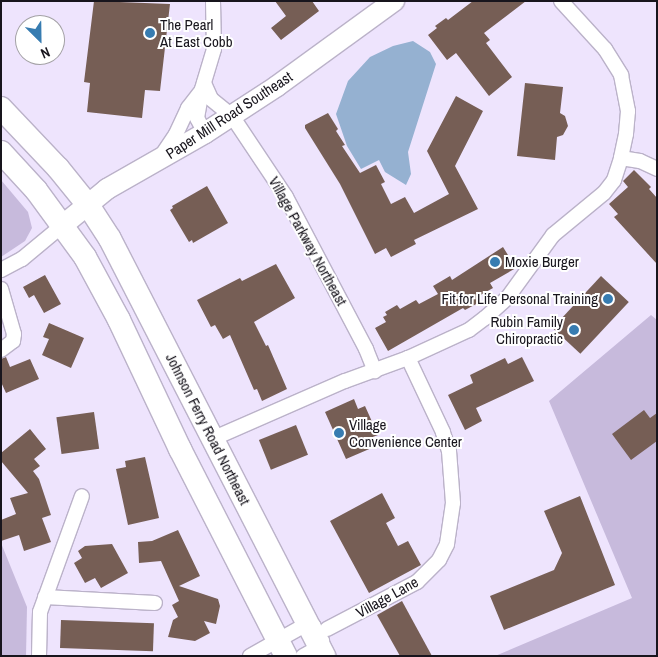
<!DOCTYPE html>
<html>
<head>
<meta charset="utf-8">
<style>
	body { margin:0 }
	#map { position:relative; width:658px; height:657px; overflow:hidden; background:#eee4fd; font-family:"Archivo Narrow",sans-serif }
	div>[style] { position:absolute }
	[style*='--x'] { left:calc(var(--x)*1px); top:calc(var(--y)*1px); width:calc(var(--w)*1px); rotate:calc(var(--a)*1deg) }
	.green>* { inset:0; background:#c7badc }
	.water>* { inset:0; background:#95b1d1 }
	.building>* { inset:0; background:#765e55; transform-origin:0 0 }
	.roads { filter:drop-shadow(1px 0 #bbb2c9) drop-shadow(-1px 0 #bbb2c9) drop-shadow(0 1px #bbb2c9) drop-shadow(0 -1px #bbb2c9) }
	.street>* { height:14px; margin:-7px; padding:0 7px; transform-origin:7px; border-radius:7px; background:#fff }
	.secondary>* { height:20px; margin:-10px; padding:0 10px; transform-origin:10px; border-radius:10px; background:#fff }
	.primary>* { height:22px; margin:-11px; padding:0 11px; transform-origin:11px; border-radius:11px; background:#fff }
	.dots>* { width:14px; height:14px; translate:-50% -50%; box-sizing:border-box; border:2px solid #fff; border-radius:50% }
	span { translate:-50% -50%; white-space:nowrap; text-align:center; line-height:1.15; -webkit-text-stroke:4px #fff; paint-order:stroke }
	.poi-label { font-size:15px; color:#18151d }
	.left { translate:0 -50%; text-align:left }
	.right { translate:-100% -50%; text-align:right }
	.street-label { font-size:15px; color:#18151d }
	.frame { position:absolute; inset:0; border:2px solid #18151d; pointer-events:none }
	.north { position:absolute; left:15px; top:15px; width:50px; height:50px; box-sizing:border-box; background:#fff; border:1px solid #a3a1a5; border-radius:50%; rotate:157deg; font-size:14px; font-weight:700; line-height:20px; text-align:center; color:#18151d }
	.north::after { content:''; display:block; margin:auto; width:18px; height:22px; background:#377cb1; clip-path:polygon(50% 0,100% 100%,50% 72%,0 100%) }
</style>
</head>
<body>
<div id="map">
	<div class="green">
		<i style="clip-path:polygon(1px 180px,28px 212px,32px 228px,25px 241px,1px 257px)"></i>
		<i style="clip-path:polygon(651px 315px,657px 320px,657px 656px,495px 656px,632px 598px,549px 401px)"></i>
		<i style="clip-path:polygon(1px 543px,27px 607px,26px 656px,1px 656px)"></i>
	</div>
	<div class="water">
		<i style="clip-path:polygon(413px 41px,430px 52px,436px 64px,408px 152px,411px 174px,406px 185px,385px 172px,379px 160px,361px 169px,347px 146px,336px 114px,348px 81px,370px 57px,393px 46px)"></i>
	</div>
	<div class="building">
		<i style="clip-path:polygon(94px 1px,170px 4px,160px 91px,145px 90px,142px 118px,87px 112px,90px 83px,84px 82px)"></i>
		<i style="clip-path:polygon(275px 1px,312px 1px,319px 11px,281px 40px,271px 28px,286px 16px)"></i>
		<i style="clip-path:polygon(473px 1px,526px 1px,484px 33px,490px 40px,486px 43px,512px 77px,489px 96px,456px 53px,447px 60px,428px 35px,437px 28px,435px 26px,446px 18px,448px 20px)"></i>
		<i style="clip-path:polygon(525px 83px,563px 87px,560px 113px,565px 116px,568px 126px,563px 135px,557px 137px,555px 160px,517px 156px)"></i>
		<i style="clip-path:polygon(456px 96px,483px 111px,455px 166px,478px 209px,414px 240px,416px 244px,391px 257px,386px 248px,375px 254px,340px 184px,305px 128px,305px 125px,328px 113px,338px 129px,336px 131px,345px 145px,342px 146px,360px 173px,376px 165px,385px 182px,381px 184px,391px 204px,405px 197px,414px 213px,449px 194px,427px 151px)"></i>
		<i style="clip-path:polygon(634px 170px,651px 187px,649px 189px,657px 198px,657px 264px,614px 217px,618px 214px,609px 204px,628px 187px,623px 181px)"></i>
		<i style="clip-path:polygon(207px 186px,228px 223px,193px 243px,192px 240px,189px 242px,170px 210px,173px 208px,172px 206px)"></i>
		<i style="clip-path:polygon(503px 247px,516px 268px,490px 283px,493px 288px,477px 297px,480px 302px,465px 310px,463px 308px,388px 351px,375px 328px,386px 322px,383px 317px,387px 315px,385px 312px,397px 305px,400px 309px,416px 300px,419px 304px,438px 294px,433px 286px,450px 276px,452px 280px)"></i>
		<i style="clip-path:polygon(276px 264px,295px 298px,254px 322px,266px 346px,268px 345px,287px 389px,262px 401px,257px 389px,254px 390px,230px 335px,223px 339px,215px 325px,211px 327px,197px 300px,240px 278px,242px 281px)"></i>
		<i style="clip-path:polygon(45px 275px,61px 304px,44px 313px,34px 295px,29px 298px,23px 287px)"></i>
		<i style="left:601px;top:276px;width:38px;height:71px;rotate:43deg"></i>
		<i style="clip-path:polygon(49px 323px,84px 338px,71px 368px,42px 355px,49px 339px,43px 337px)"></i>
		<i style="clip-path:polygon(6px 357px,10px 367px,30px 359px,39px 379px,6px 393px,1px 382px,1px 359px)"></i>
		<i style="clip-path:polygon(522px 357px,534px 381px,476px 408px,482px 421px,465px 430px,448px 395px,473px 383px,470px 375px,505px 358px,508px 364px)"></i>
		<i style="clip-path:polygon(354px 399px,358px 409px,365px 406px,378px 435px,370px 438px,374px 447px,346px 459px,325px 412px)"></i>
		<i style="clip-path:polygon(644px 410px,650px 418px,657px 413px,657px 441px,631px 460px,612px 434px)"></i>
		<i style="left:94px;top:412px;width:37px;height:38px;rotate:82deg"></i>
		<i style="left:296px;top:425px;width:32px;height:40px;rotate:68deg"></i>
		<i style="clip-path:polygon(30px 429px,46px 449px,34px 459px,40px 466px,33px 471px,39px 479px,51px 515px,42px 518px,51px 542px,24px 551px,19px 535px,1px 541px,1px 520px,16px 514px,10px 498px,28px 493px,1px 461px,1px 453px)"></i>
		<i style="clip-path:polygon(145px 457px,159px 518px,128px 525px,116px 469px,126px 467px,125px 461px)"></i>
		<i style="clip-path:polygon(382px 493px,395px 518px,386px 523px,398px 546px,408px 541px,421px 565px,369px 593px,330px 521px)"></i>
		<i style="clip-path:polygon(580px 496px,615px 585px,504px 630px,490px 596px,554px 570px,562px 553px,544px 511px)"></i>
		<i style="clip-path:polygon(178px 530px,200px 576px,179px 586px,218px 599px,220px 606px,216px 624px,204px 621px,210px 633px,195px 641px,168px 637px,173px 620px,178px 617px,172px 605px,179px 601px,161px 561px,139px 563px,138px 542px,152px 541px)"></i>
		<i style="clip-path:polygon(112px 544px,128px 573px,101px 588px,95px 578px,85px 583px,74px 563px,82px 558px,78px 551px,85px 546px)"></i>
		<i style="clip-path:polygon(402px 601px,432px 656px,400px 656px,377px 615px)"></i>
		<i style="left:61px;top:620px;width:93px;height:28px;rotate:2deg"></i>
	</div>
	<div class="roads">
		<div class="street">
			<i style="--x:561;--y:1;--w:65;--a:47.5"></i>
			<i style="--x:605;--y:49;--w:31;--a:58"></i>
			<i style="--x:621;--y:75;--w:37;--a:79"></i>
			<i style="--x:628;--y:111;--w:23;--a:95"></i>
			<i style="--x:626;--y:134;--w:25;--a:102"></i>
			<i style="--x:204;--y:83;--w:17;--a:66"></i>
			<i style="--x:211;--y:99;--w:27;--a:39"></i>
			<i style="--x:232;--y:116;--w:97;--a:56.3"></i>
			<i style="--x:286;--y:197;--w:172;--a:62.2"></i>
			<i style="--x:366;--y:349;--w:24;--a:68"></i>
			<i style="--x:205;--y:133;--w:17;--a:-118"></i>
			<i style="--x:197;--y:118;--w:29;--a:-80"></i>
			<i style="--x:202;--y:89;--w:42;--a:-73.3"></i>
			<i style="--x:214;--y:49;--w:48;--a:-91.2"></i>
			<i style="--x:162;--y:155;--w:25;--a:-56"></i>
			<i style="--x:176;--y:134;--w:29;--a:-65"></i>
			<i style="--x:188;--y:108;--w:23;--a:-52"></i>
			<i style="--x:1;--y:270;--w:24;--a:-28"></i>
			<i style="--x:22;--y:259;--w:53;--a:-39.7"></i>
			<i style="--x:1;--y:289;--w:47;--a:73.9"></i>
			<i style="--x:14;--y:334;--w:7;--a:98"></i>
			<i style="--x:13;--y:341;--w:15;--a:143"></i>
			<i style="--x:212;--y:439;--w:145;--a:-23.6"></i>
			<i style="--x:345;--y:381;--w:67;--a:-20.1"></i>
			<i style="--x:408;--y:358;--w:67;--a:-24.7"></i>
			<i style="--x:469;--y:330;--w:20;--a:-37"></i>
			<i style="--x:485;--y:318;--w:31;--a:-42"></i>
			<i style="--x:508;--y:297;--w:77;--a:-54"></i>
			<i style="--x:553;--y:235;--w:66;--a:-39.5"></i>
			<i style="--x:604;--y:193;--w:16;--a:-52"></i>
			<i style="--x:614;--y:180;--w:23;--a:-72"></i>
			<i style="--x:621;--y:158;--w:19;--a:9"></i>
			<i style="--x:640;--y:161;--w:19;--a:25"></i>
			<i style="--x:45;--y:597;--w:110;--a:3.1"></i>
			<i style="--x:327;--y:629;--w:102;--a:-27.6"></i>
			<i style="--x:417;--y:582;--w:31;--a:-45"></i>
			<i style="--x:439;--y:560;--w:18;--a:-63"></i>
			<i style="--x:447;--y:544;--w:41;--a:-81.7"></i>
			<i style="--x:453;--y:503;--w:52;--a:-94.4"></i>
			<i style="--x:449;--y:451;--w:20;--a:-108"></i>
			<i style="--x:443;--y:432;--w:82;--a:-115.3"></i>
			<i style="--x:39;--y:656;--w:44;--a:-88.7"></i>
			<i style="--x:40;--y:612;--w:123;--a:-70.1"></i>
			<i style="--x:250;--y:656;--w:65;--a:-29.3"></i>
			<i style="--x:307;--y:624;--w:7;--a:16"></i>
			<i style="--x:303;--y:656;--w:18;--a:-29"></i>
			<i style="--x:319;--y:647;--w:7;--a:-63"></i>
		</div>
		<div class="secondary">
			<i style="--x:63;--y:225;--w:57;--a:-39.3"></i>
			<i style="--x:107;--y:189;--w:113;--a:-29.7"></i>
			<i style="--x:205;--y:133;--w:86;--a:-33.1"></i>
			<i style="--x:277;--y:86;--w:145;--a:-36"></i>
		</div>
		<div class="primary">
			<i style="--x:1;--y:108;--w:83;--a:46.5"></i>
			<i style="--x:58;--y:168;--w:48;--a:51"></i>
			<i style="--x:88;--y:205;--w:40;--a:57.1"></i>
			<i style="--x:110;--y:239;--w:469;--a:62.8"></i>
			<i style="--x:1;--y:152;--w:52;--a:47.4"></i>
			<i style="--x:36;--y:190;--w:83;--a:53.8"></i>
			<i style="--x:85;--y:257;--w:72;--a:61.6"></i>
			<i style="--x:119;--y:320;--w:143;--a:64.7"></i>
			<i style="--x:180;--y:449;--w:233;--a:62.9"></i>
		</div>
	</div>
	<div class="dots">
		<i style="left:150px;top:33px;background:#377cb1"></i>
		<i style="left:495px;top:262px;background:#377cb1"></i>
		<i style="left:608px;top:299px;background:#377cb1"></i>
		<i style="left:574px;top:330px;background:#377cb1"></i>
		<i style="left:339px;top:433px;background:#377cb1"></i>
	</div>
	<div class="poi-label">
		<span class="left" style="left:160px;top:33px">The Pearl<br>At East Cobb</span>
		<span class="left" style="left:505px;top:262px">Moxie Burger</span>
		<span class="right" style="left:598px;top:299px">Fit for Life Personal Training</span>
		<span class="right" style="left:563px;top:330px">Rubin Family<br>Chiropractic</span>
		<span class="left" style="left:349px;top:433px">Village<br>Convenience Center</span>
	</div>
	<div class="street-label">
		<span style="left:229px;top:115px;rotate:-33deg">Paper Mill Road Southeast</span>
		<span style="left:308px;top:241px;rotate:61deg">Village Parkway Northeast</span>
		<span style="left:208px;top:429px;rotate:63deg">Johnson Ferry Road Northeast</span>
		<span style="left:387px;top:597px;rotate:-29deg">Village Lane</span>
	</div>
	<div class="frame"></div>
	<div class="north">N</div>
</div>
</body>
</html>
